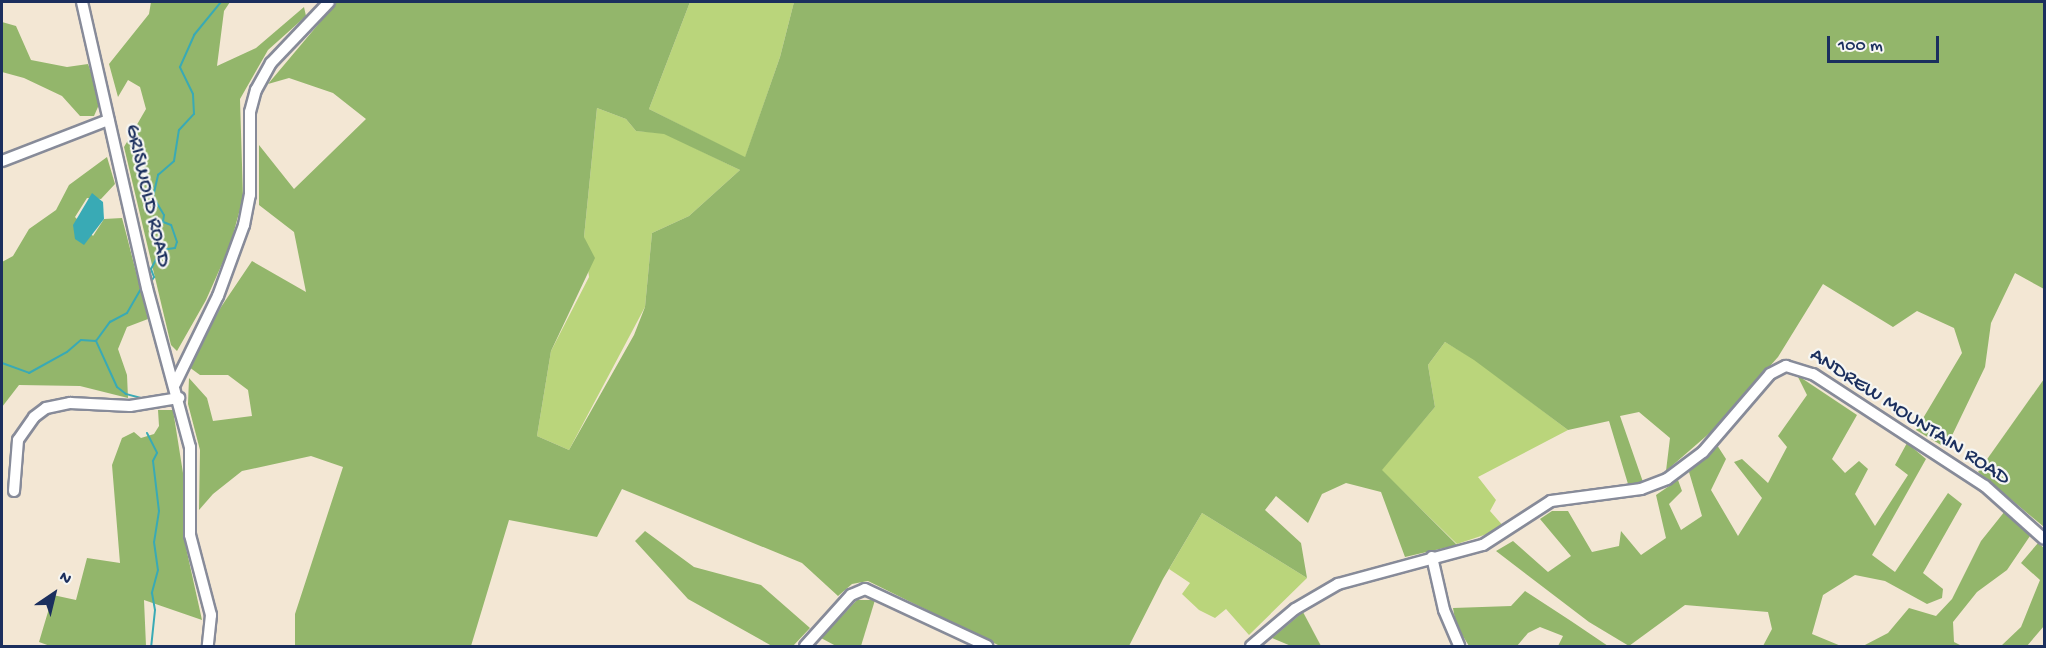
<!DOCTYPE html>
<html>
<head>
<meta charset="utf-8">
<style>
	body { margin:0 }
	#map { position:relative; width:2046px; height:648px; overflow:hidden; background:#f3e7d4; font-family:"Gochi Hand",sans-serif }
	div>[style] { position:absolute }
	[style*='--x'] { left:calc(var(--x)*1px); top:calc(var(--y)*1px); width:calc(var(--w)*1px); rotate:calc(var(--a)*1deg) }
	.green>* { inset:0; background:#bad57b }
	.forest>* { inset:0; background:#93b66b }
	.water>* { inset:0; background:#39aab5 }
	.stream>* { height:2px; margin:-1px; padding:0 1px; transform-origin:1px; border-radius:1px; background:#39aab5 }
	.roads { filter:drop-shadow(2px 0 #878b99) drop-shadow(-2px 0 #878b99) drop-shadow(0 2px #878b99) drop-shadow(0 -2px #878b99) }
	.minor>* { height:10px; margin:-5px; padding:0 5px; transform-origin:5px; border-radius:5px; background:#fff }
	span { translate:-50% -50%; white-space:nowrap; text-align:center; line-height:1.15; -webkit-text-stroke:4.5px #f6f6f2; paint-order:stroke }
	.street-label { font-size:21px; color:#1b2f5e }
	.frame { position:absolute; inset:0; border:3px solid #1b2f5e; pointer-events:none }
	.north { position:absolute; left:24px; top:564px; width:60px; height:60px; -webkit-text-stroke:4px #f6f6f2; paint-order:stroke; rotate:35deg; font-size:16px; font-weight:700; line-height:24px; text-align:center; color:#1b2f5e }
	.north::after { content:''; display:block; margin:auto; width:21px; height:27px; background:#1b2f5e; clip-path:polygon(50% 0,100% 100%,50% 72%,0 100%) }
	.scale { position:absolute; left:1827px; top:36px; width:112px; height:27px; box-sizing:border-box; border:3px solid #1b2f5e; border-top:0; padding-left:8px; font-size:18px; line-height:21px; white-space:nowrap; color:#1b2f5e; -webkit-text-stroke:4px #f6f6f2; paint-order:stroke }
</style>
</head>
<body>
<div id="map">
	<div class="green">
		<i style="clip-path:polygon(690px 2px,794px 2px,780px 57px,745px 158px,649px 109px)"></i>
		<i style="clip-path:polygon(597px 108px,626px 119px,636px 131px,664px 133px,740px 170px,689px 216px,652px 233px,645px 307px,569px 450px,537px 436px,551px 351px,589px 277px,584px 237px)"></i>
		<i style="clip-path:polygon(1445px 342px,1474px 359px,1568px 430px,1478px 477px,1496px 500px,1490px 511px,1505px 528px,1457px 544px,1381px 470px,1435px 407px,1428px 365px)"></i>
		<i style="clip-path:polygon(1202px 513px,1307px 578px,1249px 635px,1226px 609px,1215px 618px,1199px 610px,1182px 594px,1190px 583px,1169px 569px)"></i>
	</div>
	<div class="forest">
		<i style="clip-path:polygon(151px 2px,230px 2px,224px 11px,217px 66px,256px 48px,304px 7px,306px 16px,268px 50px,240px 99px,243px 198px,230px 246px,206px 300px,177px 351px,171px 345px,124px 147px,146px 109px,140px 87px,128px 80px,118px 97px,109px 64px,149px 14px)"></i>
		<i style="clip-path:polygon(evenodd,337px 2px,690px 2px,649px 109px,745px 157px,780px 57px,794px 2px,2044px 2px,2044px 289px,2015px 273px,1991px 323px,1985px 367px,1946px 448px,1916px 430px,1962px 353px,1954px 328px,1917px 311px,1893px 327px,1823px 284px,1778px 357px,1712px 431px,1666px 471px,1670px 438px,1639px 412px,1620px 416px,1643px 482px,1628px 484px,1609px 421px,1568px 430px,1474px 360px,1445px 342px,1428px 365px,1435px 407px,1382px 470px,1457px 545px,1405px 557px,1381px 492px,1346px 483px,1322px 494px,1308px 523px,1276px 496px,1265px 510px,1301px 543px,1307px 578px,1202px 513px,1163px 579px,1129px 646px,1000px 646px,868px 581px,852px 584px,838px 596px,802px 563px,622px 489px,597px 537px,509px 520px,471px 646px,295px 646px,295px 614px,343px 467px,311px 456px,242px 471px,213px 494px,199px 510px,200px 450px,188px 404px,189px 378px,207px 398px,213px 421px,252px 416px,248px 390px,228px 375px,200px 375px,189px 367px,221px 307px,252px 261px,306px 292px,294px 232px,259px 205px,259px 145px,294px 189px,366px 119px,333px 93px,289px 78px,268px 84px,337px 2px,597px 108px,626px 119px,636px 131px,664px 134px,740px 170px,689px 216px,652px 233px,645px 307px,634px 335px,569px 450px,537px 436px,551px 351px,595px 258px,584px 237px,597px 108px)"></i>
		<i style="clip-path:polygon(2px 22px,16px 26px,31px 60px,67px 67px,88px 64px,101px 100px,94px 116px,80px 116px,62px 96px,24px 78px,2px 72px)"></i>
		<i style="clip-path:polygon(107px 157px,115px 184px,101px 199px,87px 198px,75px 217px,93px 236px,104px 219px,122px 218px,126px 233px,148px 319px,127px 327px,118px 349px,127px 375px,128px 398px,80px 386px,19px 385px,2px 407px,2px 262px,13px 256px,29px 229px,56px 210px,69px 185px)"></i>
		<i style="clip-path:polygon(1797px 375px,1857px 415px,1832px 459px,1845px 473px,1859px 461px,1868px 469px,1855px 494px,1875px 526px,1908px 475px,1895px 465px,1907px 443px,1926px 459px,1872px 555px,1895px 572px,1948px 493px,1962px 504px,1923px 573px,1943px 589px,1942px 598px,1927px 604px,1885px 581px,1855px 575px,1823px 595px,1812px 634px,1841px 646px,1763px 646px,1772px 629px,1768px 612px,1685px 605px,1629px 646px,1589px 622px,1496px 551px,1513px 541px,1548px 572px,1571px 556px,1540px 519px,1552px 511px,1568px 511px,1592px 552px,1619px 546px,1621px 531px,1641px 555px,1666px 538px,1656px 495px,1678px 480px,1682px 491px,1669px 504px,1681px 530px,1702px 516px,1689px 472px,1717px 445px,1726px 459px,1711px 490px,1738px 536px,1762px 498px,1734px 462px,1742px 459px,1768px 483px,1787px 447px,1778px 436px,1807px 395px)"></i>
		<i style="clip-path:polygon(2044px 379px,2044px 527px,1978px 472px)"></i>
		<i style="clip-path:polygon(158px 410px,173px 410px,183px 473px,183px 534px,202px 620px,144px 600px,146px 646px,50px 646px,39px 642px,53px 595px,76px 600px,87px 558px,120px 563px,112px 465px,122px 438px,134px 432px,141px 438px,154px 434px,159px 426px)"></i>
		<i style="clip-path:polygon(2005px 511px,2030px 536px,2007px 570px,1977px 592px,1953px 622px,1954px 642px,1962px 646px,1863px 646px,1888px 633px,1909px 608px,1936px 616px,1952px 599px,1981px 541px)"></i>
		<i style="clip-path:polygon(645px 531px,694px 567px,761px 585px,810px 628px,793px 646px,772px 646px,688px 599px,635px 541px)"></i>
		<i style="clip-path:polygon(2038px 543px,2044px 548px,2044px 626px,2027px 646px,2001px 646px,2021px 627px,2040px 580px,2021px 563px)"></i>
		<i style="clip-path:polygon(1525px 591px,1571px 621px,1608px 646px,1558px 646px,1563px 636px,1540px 627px,1528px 633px,1517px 646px,1469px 646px,1456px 625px,1453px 608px,1511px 606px)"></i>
		<i style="clip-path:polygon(857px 600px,875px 600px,861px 646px,836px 646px,821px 638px)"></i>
		<i style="clip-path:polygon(1303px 612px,1321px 646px,1291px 646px,1272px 638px)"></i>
	</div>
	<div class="water">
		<i style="clip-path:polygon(92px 193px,103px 202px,104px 219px,84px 245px,75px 239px,73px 225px)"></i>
	</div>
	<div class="stream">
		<i style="--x:150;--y:283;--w:7;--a:-56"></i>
		<i style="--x:154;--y:277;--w:9;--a:-111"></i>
		<i style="--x:151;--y:269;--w:21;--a:-62"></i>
		<i style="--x:161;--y:250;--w:14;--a:-8"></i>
		<i style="--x:175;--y:248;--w:6;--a:-72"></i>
		<i style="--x:177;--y:242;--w:18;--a:-109"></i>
		<i style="--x:171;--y:225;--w:9;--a:-159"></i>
		<i style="--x:163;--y:222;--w:7;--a:-82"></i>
		<i style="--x:164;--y:215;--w:21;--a:-121"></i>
		<i style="--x:153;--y:197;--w:23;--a:-77"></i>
		<i style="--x:158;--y:175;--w:21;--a:-41"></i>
		<i style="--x:174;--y:161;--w:31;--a:-81"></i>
		<i style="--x:179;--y:130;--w:22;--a:-47"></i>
		<i style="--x:194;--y:114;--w:20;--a:-93"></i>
		<i style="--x:193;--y:94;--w:30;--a:-116"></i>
		<i style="--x:180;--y:67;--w:35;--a:-66"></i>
		<i style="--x:194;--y:35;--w:43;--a:-50.7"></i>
		<i style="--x:2;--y:363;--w:29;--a:20"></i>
		<i style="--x:29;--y:373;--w:43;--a:-28.9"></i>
		<i style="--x:67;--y:352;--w:18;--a:-41"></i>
		<i style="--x:81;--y:340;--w:15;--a:4"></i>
		<i style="--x:141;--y:398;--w:16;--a:-165"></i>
		<i style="--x:126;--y:394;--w:11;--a:-142"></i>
		<i style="--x:117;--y:387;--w:51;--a:-114.5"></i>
		<i style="--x:96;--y:341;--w:24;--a:-54"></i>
		<i style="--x:110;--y:322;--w:19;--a:-28"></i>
		<i style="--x:127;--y:313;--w:30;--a:-60"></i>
		<i style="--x:147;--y:433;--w:22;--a:63"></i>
		<i style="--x:157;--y:453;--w:9;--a:117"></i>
		<i style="--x:153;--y:461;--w:50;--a:83.2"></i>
		<i style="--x:159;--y:511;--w:31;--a:99"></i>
		<i style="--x:154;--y:542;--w:28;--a:82"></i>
		<i style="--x:158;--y:570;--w:24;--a:105"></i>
		<i style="--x:152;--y:593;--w:17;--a:80"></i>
		<i style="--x:155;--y:610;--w:36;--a:96"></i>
	</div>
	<div class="roads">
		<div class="minor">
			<i style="--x:82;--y:2;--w:293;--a:77.2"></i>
			<i style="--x:147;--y:288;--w:165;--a:74.9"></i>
			<i style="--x:190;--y:447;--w:88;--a:90"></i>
			<i style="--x:190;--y:535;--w:83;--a:75.3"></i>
			<i style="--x:211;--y:615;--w:31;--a:96"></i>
			<i style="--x:2;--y:161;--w:114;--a:-21.1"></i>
			<i style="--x:175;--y:384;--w:98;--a:-64"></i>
			<i style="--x:218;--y:296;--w:76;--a:-69.9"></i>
			<i style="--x:244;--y:225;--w:31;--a:-79"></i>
			<i style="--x:250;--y:195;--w:83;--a:-90"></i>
			<i style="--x:250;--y:112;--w:23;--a:-75"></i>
			<i style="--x:256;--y:90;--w:31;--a:-61"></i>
			<i style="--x:271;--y:63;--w:84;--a:-46.4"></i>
			<i style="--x:14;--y:491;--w:51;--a:-85.5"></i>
			<i style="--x:18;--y:440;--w:28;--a:-55"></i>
			<i style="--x:34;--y:417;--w:15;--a:-37"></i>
			<i style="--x:46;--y:408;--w:25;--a:-12"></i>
			<i style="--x:70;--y:403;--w:60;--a:2.9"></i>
			<i style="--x:130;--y:406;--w:50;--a:-9.3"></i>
			<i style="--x:1432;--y:557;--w:54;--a:77.2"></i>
			<i style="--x:1444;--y:610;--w:39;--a:67"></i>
			<i style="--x:805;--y:646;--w:69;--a:-48"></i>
			<i style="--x:851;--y:595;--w:15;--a:-23"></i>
			<i style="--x:865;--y:589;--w:135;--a:25"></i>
			<i style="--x:1251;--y:646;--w:57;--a:-40.1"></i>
			<i style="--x:1295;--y:609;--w:50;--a:-30.2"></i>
			<i style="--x:1338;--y:584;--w:150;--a:-15.1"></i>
			<i style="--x:1483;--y:545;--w:81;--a:-32.9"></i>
			<i style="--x:1551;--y:501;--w:91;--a:-7.6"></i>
			<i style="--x:1641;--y:489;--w:28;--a:-21"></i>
			<i style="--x:1667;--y:479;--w:45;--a:-36.9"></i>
			<i style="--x:1703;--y:452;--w:103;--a:-49.3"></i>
			<i style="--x:1770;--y:374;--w:18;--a:-27"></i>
			<i style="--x:1786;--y:366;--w:28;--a:17"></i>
			<i style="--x:1813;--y:374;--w:205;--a:33.1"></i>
			<i style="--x:1985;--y:486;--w:79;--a:41.9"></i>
		</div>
	</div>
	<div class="street-label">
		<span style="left:146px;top:196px;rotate:77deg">GRISWOLD ROAD</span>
		<span style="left:1909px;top:418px;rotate:33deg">ANDREW MOUNTAIN ROAD</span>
	</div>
	<div class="frame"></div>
	<div class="north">N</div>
	<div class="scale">100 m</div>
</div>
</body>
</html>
